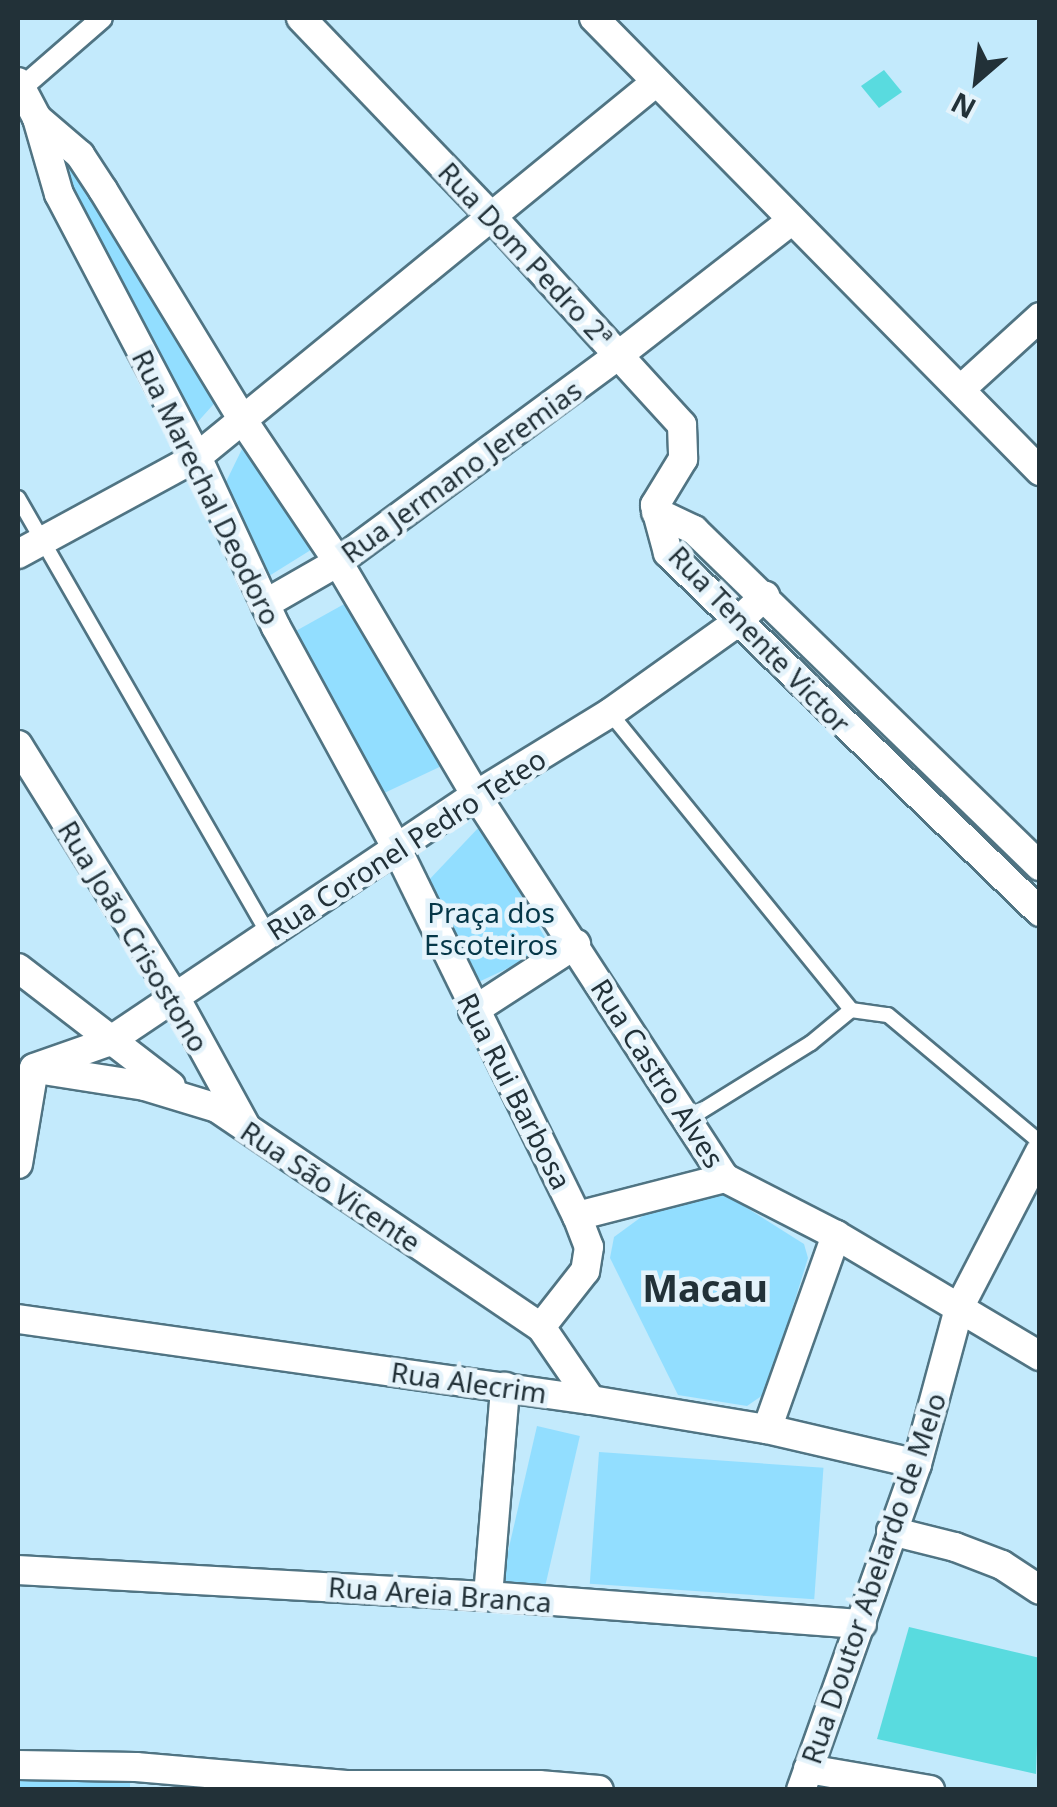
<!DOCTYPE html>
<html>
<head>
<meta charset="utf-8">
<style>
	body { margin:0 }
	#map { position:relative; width:1057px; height:1807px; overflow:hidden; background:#c3eafc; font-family:"Noto Sans",sans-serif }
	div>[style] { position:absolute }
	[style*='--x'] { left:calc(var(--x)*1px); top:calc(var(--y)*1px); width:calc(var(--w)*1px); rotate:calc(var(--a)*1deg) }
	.green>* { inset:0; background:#92deff; transform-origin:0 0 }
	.building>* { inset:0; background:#59dbdf }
	.roads { filter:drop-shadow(2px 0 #507483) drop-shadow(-2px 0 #507483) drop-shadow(0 2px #507483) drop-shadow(0 -2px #507483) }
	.service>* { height:14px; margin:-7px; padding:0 7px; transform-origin:7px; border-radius:7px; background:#fff }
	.pedestrian>* { height:20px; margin:-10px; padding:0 10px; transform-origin:10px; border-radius:10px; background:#fff }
	.minor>* { height:28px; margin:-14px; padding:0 14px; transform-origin:14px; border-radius:14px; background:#fff }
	span { translate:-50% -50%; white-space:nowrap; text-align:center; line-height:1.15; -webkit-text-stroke:9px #e4f3fb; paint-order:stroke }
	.street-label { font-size:28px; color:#223138 }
	.park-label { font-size:28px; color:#053748 }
	.district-label { font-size:38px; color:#223138; font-weight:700 }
	.frame { position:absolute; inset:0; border:20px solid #223138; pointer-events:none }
	.north { position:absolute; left:927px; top:30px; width:100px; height:100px; -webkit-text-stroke:8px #e4f3fb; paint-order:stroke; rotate:208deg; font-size:28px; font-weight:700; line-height:40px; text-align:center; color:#223138 }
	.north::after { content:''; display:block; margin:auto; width:35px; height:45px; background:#223138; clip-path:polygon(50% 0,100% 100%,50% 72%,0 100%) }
</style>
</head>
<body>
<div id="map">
	<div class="green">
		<i style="clip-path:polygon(49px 135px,74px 164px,187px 359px,221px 396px,194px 426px,70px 196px)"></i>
		<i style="clip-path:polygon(242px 449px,314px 548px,269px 576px,224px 486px)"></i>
		<i style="clip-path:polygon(346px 603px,448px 763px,380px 795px,294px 632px)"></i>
		<i style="clip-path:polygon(481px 825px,551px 948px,470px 986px,427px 882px)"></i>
		<i style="clip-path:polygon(714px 1187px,804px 1244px,808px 1258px,766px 1393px,747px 1406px,678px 1395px,610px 1258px,614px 1237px,644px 1215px)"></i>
		<i style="left:537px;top:1426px;width:44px;height:162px;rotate:13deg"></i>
		<i style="left:599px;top:1452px;width:225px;height:132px;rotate:4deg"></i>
		<i style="clip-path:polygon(130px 1777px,130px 1789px,18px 1789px,18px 1779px)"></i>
	</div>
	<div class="building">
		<i style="clip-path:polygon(884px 70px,902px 92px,879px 108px,861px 86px)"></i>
		<i style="clip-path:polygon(909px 1627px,1040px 1658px,1036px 1774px,877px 1739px)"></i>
	</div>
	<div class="roads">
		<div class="service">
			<i style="--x:18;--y:498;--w:504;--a:60.13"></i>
			<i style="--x:610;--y:713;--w:382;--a:50.9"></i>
			<i style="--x:851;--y:1010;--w:52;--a:140.5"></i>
			<i style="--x:811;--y:1043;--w:146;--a:148.2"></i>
			<i style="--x:851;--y:1010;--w:37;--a:8"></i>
			<i style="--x:888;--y:1015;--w:198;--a:39.9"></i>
		</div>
		<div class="pedestrian">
			<i style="--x:18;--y:91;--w:111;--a:-41"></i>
		</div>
		<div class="minor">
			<i style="--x:301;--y:18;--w:279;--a:46.2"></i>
			<i style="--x:494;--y:219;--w:279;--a:47.6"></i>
			<i style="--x:682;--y:425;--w:34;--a:88"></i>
			<i style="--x:683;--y:459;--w:54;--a:121.3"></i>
			<i style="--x:655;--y:505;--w:50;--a:74.8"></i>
			<i style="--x:668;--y:553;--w:517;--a:43.98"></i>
			<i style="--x:594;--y:18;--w:636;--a:45.45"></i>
			<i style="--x:18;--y:82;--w:41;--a:62.2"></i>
			<i style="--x:37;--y:118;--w:79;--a:73.9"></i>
			<i style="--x:59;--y:194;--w:297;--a:62.3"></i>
			<i style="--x:197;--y:457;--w:187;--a:65.1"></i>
			<i style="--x:276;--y:627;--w:253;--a:61.4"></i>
			<i style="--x:397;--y:849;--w:409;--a:63.9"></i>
			<i style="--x:577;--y:1216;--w:33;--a:69"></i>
			<i style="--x:589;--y:1247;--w:24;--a:99"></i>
			<i style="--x:585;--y:1271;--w:71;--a:128.2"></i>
			<i style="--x:37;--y:118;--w:57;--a:40.7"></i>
			<i style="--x:80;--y:155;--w:42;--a:56.7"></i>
			<i style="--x:103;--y:190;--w:268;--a:58.7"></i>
			<i style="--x:242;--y:419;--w:172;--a:56.1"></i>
			<i style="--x:338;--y:562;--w:271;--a:59.4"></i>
			<i style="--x:476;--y:795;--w:457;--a:57"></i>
			<i style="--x:725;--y:1178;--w:125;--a:27.2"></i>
			<i style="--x:836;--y:1235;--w:237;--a:30.7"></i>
			<i style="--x:961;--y:389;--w:107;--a:-42.3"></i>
			<i style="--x:656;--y:512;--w:42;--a:25.3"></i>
			<i style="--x:694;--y:530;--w:482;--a:44.2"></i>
			<i style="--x:18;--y:554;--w:204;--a:-28.5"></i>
			<i style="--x:197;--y:457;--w:593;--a:-39.25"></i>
			<i style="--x:265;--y:604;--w:84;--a:-29.9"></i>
			<i style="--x:338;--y:562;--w:350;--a:-36.4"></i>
			<i style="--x:620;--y:354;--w:218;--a:-37.9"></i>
			<i style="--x:18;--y:745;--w:297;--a:58.1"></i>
			<i style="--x:175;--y:997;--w:146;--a:61.3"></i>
			<i style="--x:18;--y:968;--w:193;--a:37.6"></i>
			<i style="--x:473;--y:1011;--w:123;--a:-33"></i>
			<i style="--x:43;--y:1070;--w:103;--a:8.9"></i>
			<i style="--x:145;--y:1086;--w:75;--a:17"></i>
			<i style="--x:217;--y:1108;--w:391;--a:34.1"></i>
			<i style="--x:541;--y:1327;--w:88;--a:55.6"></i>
			<i style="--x:18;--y:1164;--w:97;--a:-80.5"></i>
			<i style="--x:34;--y:1068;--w:78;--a:-19.4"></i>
			<i style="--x:108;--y:1042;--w:443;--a:-33.9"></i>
			<i style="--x:476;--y:795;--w:157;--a:-31.5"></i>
			<i style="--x:610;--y:713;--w:155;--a:-35.5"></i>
			<i style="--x:736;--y:623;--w:40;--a:-43"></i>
			<i style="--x:577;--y:1216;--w:153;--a:-14.4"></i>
			<i style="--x:18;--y:1319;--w:579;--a:8.05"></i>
			<i style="--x:591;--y:1400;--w:178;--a:9.4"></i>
			<i style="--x:767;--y:1429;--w:154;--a:13.1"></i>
			<i style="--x:767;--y:1429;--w:206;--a:-70.4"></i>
			<i style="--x:891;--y:1531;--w:66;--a:14"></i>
			<i style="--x:955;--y:1547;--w:50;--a:21"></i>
			<i style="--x:1002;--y:1565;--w:45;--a:33.3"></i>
			<i style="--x:18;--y:1570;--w:471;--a:3.2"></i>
			<i style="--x:488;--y:1596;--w:375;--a:4.3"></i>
			<i style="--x:488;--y:1596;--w:210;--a:-85.3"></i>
			<i style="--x:18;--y:1765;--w:118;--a:1"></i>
			<i style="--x:136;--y:1767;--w:211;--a:4.9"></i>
			<i style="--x:346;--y:1785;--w:193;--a:0"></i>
			<i style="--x:539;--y:1785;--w:60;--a:4.8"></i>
			<i style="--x:808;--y:1769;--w:124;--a:9.8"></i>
			<i style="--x:801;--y:1790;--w:346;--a:-70.4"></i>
			<i style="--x:917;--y:1464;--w:162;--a:-74.9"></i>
			<i style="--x:959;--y:1308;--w:176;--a:-62.6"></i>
		</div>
	</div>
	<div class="street-label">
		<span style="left:526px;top:254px;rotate:47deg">Rua Dom Pedro 2ª</span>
		<span style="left:461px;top:471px;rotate:-36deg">Rua Jermano Jeremias</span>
		<span style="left:207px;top:487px;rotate:64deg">Rua Marechal Deodoro</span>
		<span style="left:760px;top:639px;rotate:46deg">Rua Tenente Victor</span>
		<span style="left:406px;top:844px;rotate:-33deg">Rua Coronel Pedro Teteo</span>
		<span style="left:134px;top:936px;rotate:59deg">Rua João Crisostono</span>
		<span style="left:658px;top:1073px;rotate:57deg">Rua Castro Alves</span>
		<span style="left:515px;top:1091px;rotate:63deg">Rua Rui Barbosa</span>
		<span style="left:331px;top:1186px;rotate:34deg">Rua São Vicente</span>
		<span style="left:469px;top:1382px;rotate:8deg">Rua Alecrim</span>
		<span style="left:873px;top:1578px;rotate:-71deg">Rua Doutor Abelardo de Melo</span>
		<span style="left:440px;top:1594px;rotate:4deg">Rua Areia Branca</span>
	</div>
	<div class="park-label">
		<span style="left:491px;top:928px">Praça dos<br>Escoteiros</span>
	</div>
	<div class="district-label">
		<span style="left:705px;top:1288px">Macau</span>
	</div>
	<div class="frame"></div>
	<div class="north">N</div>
</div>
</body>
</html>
